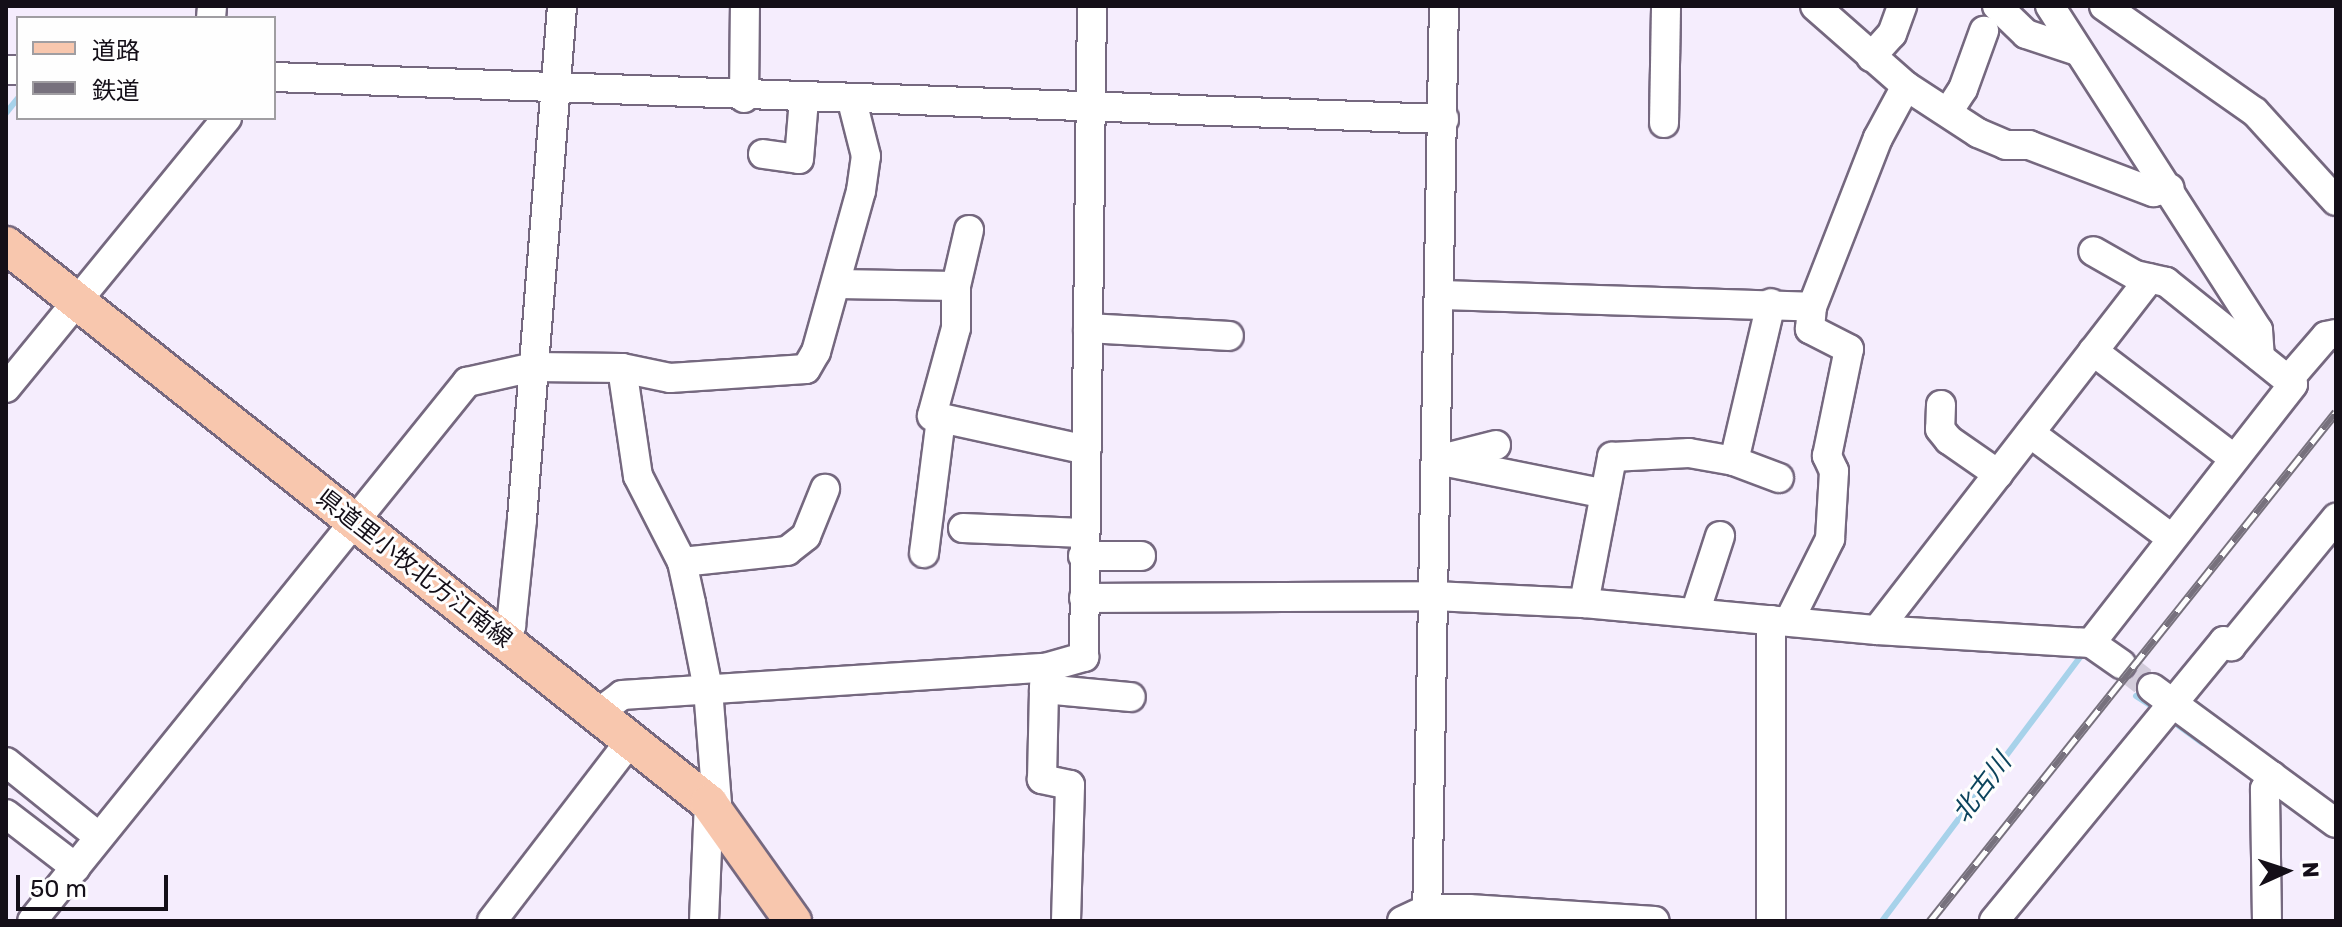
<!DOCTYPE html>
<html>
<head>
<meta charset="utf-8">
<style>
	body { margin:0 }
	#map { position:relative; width:2342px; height:927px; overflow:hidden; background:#f5edfd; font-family:Rubik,"Noto Sans JP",sans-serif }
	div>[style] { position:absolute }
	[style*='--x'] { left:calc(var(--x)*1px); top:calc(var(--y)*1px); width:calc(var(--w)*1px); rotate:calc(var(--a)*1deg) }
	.stream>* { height:6px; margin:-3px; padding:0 3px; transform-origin:3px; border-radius:3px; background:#a7d2ea }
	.minor-tunnel>* { height:28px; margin-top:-14px; transform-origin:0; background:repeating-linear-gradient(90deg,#d3ccdb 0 28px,transparent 0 42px) }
	.roads { filter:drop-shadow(2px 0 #75687f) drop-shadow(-2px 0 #75687f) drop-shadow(0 2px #75687f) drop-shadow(0 -2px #75687f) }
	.minor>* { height:28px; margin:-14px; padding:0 14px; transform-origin:14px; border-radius:14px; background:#fff }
	.major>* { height:36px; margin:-18px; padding:0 18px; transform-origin:18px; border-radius:18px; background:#f8c7ae }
	.rail>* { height:9px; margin-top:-4.5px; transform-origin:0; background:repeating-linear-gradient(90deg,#fefefe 0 18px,#77717d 0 36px); box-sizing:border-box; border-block:2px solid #77717d }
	span { translate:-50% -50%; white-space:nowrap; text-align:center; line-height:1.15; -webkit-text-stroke:6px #fefefe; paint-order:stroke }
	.street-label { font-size:24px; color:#140f18 }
	.water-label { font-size:26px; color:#0c445d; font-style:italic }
	.frame { position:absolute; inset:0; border:8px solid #140f18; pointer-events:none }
	.legend { position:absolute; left:16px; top:16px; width:260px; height:104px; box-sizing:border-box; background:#fefefe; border:2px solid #a09ea2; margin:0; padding:10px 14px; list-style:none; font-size:24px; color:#140f18 }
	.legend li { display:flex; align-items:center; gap:16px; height:40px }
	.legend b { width:40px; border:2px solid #a09ea2 }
	.north { position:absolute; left:2246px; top:831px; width:80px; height:80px; -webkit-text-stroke:6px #fefefe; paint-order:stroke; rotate:87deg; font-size:22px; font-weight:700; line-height:32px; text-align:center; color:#140f18 }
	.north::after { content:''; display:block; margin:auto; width:28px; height:36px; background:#140f18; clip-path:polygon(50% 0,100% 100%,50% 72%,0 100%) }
	.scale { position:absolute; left:16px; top:875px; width:152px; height:36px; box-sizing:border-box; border:4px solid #140f18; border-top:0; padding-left:10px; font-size:24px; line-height:28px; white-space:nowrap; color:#140f18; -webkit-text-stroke:6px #fefefe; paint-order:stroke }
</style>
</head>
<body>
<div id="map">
	<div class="stream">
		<i style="--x:6;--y:113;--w:19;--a:-51"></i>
		<i style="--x:2136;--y:696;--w:24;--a:33"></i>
		<i style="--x:2175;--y:723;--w:34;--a:36"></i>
		<i style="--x:1882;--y:921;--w:331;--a:-53.1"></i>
	</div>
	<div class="minor-tunnel">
		<i style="--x:2121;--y:664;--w:39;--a:38"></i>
	</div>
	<div class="roads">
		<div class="minor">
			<i style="--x:1997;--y:6;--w:40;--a:44"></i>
			<i style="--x:2026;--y:34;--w:54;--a:18.4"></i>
			<i style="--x:2050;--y:6;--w:385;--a:57.3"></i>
			<i style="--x:2258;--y:330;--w:27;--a:86"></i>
			<i style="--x:2104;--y:6;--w:184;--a:35.1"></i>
			<i style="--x:2255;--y:112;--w:120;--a:47.7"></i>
			<i style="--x:211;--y:18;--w:12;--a:-85"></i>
			<i style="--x:1871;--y:57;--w:31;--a:-48"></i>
			<i style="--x:1892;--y:34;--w:30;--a:-70"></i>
			<i style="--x:6;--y:70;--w:12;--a:0"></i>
			<i style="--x:274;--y:77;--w:1171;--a:2.06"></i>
			<i style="--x:1906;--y:86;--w:86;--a:33.1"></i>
			<i style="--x:1978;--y:133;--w:30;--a:23"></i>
			<i style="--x:2006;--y:145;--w:23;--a:0"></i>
			<i style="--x:2029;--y:145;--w:133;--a:20.8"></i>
			<i style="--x:2153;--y:192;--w:17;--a:-13"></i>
			<i style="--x:744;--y:98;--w:92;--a:-89.4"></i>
			<i style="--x:1948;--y:112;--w:27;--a:-57"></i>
			<i style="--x:1963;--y:89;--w:62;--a:-70.1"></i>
			<i style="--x:1664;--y:123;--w:117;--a:-89"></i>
			<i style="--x:763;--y:154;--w:36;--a:8"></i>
			<i style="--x:799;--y:159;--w:60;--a:-85.2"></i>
			<i style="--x:969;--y:230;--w:57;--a:103.1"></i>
			<i style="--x:956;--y:286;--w:42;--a:90"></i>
			<i style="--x:956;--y:328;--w:91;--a:105.3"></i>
			<i style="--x:932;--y:416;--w:158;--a:12.4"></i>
			<i style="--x:837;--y:284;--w:119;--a:1"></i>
			<i style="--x:1440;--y:295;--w:372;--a:1.8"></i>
			<i style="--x:1812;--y:307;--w:181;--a:-68.7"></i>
			<i style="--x:1878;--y:138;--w:59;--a:-61.7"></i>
			<i style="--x:1906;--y:86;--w:121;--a:-138.7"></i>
			<i style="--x:1088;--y:328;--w:141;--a:3.2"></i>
			<i style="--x:2093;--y:351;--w:175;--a:37.3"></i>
			<i style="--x:622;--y:368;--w:109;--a:81.6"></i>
			<i style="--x:638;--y:476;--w:97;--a:62.9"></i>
			<i style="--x:682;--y:562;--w:42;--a:77.6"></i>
			<i style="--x:691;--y:603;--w:88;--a:78.8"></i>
			<i style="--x:708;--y:689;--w:127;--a:85.5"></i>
			<i style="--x:2288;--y:380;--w:58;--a:-49.2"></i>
			<i style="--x:2326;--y:336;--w:10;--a:-11"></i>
			<i style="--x:6;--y:388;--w:349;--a:-50.7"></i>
			<i style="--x:1941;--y:405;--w:24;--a:92"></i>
			<i style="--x:1940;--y:429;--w:14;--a:51"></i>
			<i style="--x:1949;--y:440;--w:60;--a:34.8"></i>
			<i style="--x:2030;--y:433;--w:174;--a:36.6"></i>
			<i style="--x:1496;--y:445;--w:61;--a:165.7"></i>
			<i style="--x:1437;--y:460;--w:171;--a:11.4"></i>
			<i style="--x:1734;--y:461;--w:48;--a:20.7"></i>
			<i style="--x:963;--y:528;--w:120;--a:2.4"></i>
			<i style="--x:924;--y:553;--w:136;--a:-82.8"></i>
			<i style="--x:1083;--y:556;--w:58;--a:0"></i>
			<i style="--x:682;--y:562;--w:106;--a:-6"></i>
			<i style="--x:787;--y:551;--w:24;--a:-38"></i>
			<i style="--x:806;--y:536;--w:51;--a:-68"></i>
			<i style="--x:1084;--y:598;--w:350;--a:-0.3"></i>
			<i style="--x:1434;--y:596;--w:150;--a:2.7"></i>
			<i style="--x:1584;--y:603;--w:294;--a:5.3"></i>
			<i style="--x:1877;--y:630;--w:214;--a:3.5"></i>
			<i style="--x:2091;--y:643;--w:37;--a:35"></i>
			<i style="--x:1584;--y:603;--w:149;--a:-79.1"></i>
			<i style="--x:1612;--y:457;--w:77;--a:-3"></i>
			<i style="--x:1689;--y:453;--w:46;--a:10.1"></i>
			<i style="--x:1734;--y:461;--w:162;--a:-76.8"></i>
			<i style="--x:1695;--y:613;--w:81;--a:-72"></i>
			<i style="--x:1789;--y:621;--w:92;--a:-63.4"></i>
			<i style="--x:1830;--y:539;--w:68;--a:-86.6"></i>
			<i style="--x:1834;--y:471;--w:17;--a:-115"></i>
			<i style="--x:1827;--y:456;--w:109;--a:-78.4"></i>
			<i style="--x:1849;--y:349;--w:44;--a:-152.9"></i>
			<i style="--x:1810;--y:329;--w:22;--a:-85"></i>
			<i style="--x:1877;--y:630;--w:445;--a:-52.2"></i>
			<i style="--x:501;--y:638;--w:16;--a:-50"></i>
			<i style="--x:511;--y:626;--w:108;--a:-84.1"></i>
			<i style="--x:522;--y:519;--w:515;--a:-85.54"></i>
			<i style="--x:2091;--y:643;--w:328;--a:-52"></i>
			<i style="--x:2293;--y:384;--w:163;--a:-141.2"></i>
			<i style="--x:2166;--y:282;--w:32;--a:-167"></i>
			<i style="--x:2135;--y:275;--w:48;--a:-150.3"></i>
			<i style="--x:2152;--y:688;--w:228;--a:36.3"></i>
			<i style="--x:1044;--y:689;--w:87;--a:5.3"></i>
			<i style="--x:597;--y:714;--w:31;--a:-37"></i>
			<i style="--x:622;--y:695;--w:424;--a:-3.7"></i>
			<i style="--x:6;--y:762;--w:119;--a:38.9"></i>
			<i style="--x:6;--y:814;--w:88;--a:37.6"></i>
			<i style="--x:32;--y:921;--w:693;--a:-51.09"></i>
			<i style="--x:467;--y:382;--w:69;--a:-12.6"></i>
			<i style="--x:534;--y:367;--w:88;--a:0.7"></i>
			<i style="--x:622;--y:368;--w:49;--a:11.8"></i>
			<i style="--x:670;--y:378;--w:136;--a:-3.8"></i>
			<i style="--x:806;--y:369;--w:20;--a:-60"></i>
			<i style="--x:816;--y:352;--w:167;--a:-74.4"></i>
			<i style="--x:861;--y:191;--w:35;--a:-82"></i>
			<i style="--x:866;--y:156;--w:57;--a:-104.3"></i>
			<i style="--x:492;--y:921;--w:227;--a:-52.5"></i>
			<i style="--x:704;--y:921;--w:118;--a:-87.6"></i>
			<i style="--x:1066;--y:921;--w:136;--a:-88.3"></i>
			<i style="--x:1070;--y:785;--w:29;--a:-168"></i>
			<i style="--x:1042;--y:779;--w:90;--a:-88.7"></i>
			<i style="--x:1044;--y:689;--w:21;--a:-87"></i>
			<i style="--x:1045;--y:668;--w:41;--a:-15.8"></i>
			<i style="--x:1084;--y:657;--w:651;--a:-89.3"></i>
			<i style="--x:1402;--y:921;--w:29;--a:-25"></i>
			<i style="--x:1428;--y:909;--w:41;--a:0"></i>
			<i style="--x:1469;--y:909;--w:186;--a:3.7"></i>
			<i style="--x:1427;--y:921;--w:915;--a:-88.94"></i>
			<i style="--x:1771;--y:921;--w:301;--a:-90"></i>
			<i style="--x:1994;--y:921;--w:362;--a:-50.6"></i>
			<i style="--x:2224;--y:641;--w:9;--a:36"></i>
			<i style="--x:2231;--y:646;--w:166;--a:-50.6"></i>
			<i style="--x:2267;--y:921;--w:132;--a:-90.9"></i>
			<i style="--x:2265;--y:789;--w:15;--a:-62"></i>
		</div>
		<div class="major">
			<i style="--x:6;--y:245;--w:898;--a:38.44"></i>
			<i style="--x:709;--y:803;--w:145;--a:54.6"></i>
		</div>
	</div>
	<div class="rail">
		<i style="--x:1930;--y:921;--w:651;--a:-51.42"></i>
	</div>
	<div class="street-label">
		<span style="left:414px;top:569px;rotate:38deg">県道里小牧北方江南線</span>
	</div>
	<div class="water-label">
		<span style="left:1982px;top:788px;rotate:-53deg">北古川</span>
	</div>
	<div class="frame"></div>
	<ul class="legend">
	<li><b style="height:10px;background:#f8c7ae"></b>道路</li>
	<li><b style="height:10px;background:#77717d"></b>鉄道</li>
	</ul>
	<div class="north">N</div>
	<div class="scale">50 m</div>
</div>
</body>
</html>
